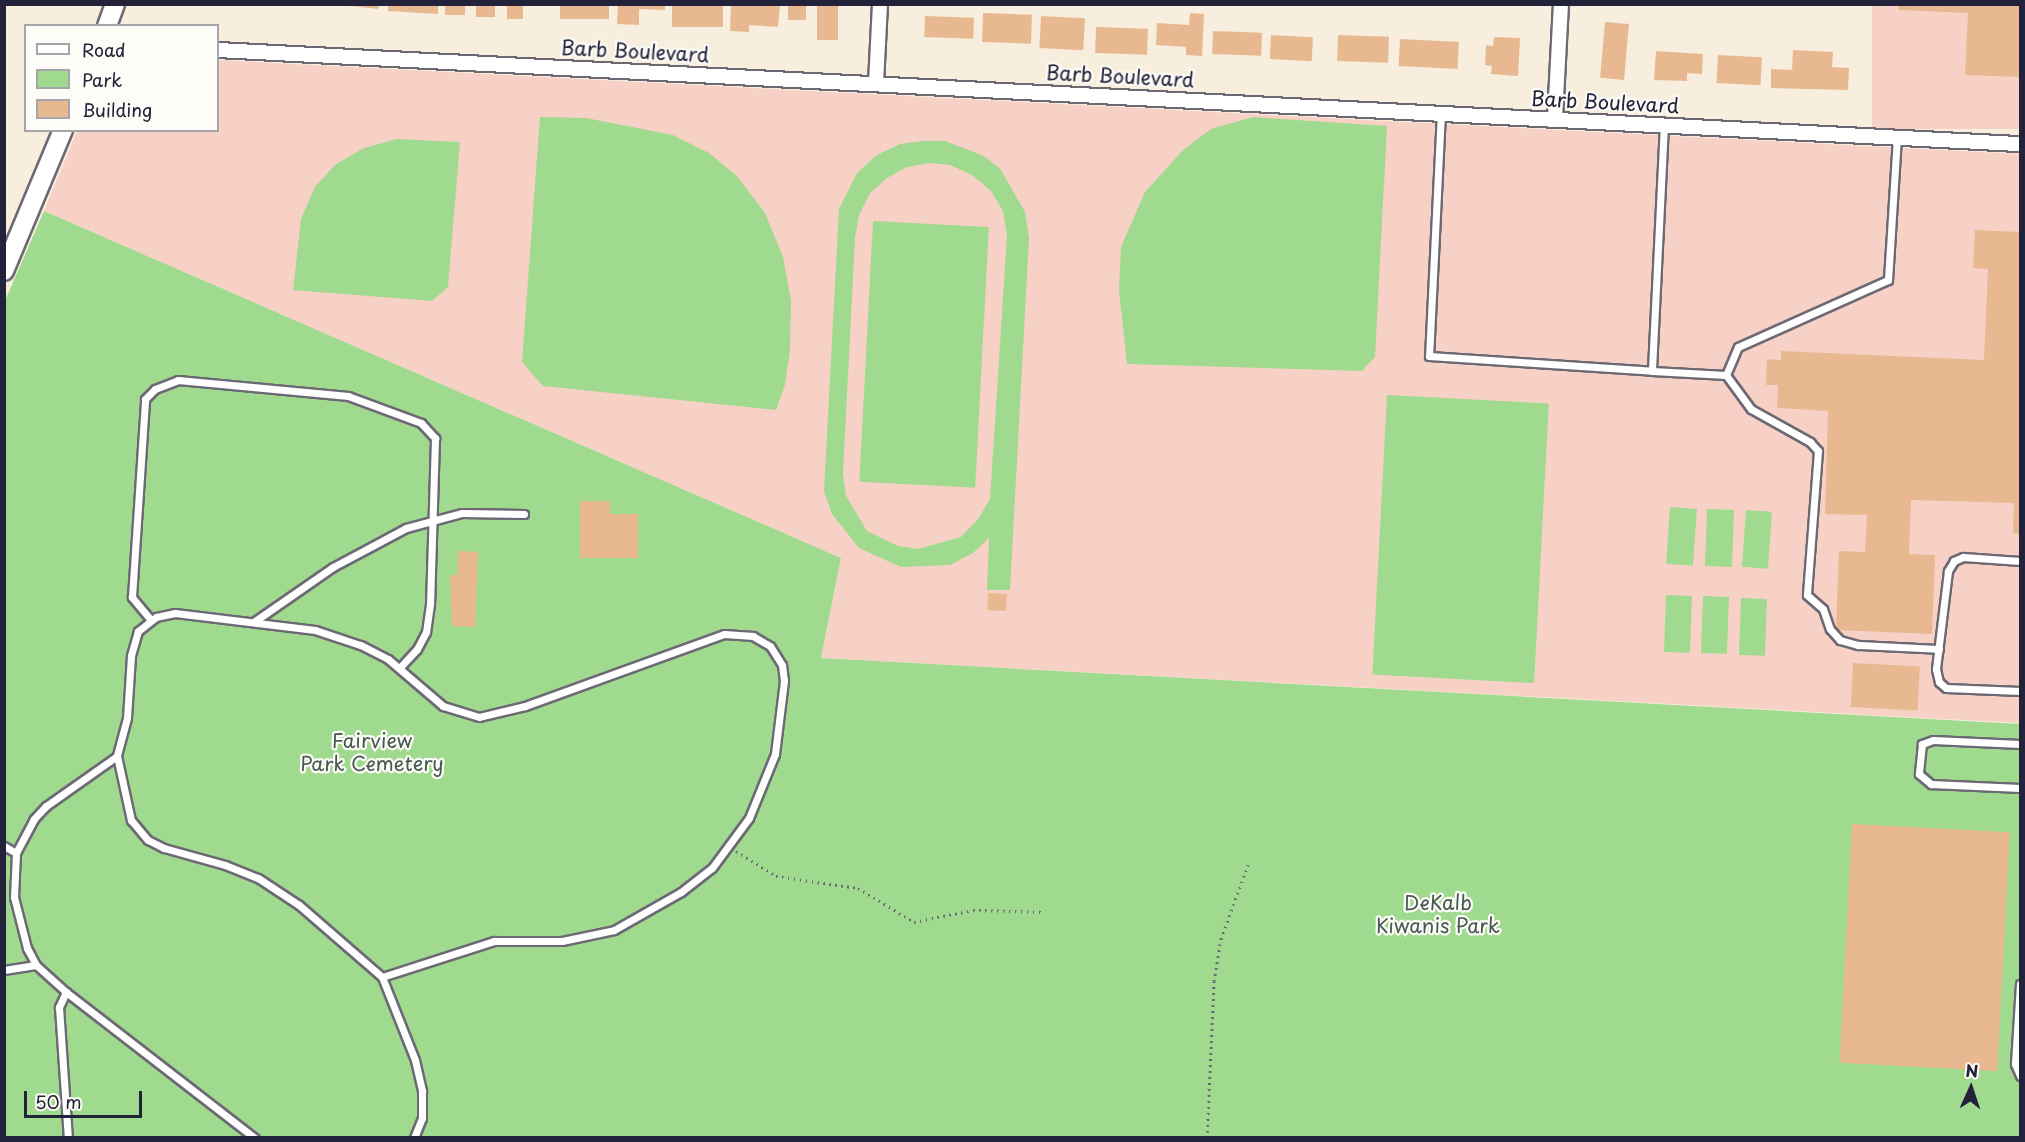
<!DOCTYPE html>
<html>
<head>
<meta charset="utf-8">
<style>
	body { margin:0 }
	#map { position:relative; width:2025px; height:1142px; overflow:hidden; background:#f7eedd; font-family:"Playpen Sans",sans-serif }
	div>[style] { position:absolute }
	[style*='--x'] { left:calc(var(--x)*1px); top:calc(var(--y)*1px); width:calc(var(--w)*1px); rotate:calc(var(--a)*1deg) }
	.built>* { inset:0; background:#f7d1c6; transform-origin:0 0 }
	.green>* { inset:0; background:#a0da8e; transform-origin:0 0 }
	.building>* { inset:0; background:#e8b990; transform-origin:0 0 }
	.path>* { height:3px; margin-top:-1.5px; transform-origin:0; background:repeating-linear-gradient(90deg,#6d6974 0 1.5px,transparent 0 6px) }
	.roads { filter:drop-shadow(2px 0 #6d6974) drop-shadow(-2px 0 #6d6974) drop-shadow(0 2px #6d6974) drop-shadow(0 -2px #6d6974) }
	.lane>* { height:7px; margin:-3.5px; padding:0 3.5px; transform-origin:3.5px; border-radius:3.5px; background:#fff }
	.street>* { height:14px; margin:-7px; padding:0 7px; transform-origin:7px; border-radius:7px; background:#fff }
	.secondary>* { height:18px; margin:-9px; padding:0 9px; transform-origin:9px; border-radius:9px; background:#fff }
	span { translate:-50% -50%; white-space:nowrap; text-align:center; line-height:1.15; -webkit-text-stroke:4.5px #fdfcf7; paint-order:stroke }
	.street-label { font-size:20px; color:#22223b }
	.park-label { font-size:20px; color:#485954 }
	.frame { position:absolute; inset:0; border:6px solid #22223b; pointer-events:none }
	.legend { position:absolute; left:24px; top:24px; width:195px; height:108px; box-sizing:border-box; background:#fdfcf7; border:2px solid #a5a5ac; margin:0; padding:8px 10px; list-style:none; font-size:18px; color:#22223b }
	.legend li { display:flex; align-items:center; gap:12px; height:30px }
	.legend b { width:30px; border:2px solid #a5a5ac }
	.north { position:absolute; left:1941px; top:1058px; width:60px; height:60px; -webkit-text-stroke:4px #fdfcf7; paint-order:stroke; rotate:3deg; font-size:16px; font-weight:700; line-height:24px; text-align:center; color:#22223b }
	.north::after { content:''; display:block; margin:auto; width:21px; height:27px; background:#22223b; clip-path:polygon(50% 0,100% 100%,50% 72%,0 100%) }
	.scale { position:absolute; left:24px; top:1091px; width:118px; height:27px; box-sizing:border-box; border:3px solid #22223b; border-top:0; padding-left:8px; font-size:18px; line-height:21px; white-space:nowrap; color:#22223b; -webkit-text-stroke:4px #fdfcf7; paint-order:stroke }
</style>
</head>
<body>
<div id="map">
	<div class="built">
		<i style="left:1872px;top:5px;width:148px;height:124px"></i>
		<i style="clip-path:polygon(218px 60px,2020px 154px,2020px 723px,821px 658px,841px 558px,44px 211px,77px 131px,218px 130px)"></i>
	</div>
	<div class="green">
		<i style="clip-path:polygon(540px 117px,586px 118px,673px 135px,709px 153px,737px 176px,765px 213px,783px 257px,791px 301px,790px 349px,785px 385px,776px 410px,543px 386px,522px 362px)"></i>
		<i style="clip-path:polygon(1253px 117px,1387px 126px,1375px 357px,1362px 371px,1127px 364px,1119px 290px,1121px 247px,1145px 192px,1183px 150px,1211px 129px)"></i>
		<i style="clip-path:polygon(397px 139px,460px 142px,448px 287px,432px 301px,293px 290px,301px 219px,315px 187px,336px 164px,364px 148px)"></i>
		<i style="clip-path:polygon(evenodd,923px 141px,945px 141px,984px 156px,1001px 170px,1025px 212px,1029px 238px,1010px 590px,987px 590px,989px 538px,973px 553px,950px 565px,901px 567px,859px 548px,832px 514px,824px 491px,839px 209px,857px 173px,877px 155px,900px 144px,923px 141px,931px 163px,950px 165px,972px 175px,991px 191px,1003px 211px,1007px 236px,990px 499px,978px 519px,961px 537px,918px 549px,898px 546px,867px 531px,846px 496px,843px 474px,855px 238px,859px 215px,870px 193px,887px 178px,907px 167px,931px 163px)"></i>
		<i style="clip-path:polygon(44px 211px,841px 558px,821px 658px,2020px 724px,2020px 1137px,5px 1138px,4px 303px)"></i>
		<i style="left:873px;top:221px;width:116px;height:261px;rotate:3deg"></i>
		<i style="left:1387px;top:395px;width:162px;height:280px;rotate:3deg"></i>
		<i style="left:1670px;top:507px;width:27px;height:57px;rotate:4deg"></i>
		<i style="left:1707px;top:509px;width:27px;height:57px;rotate:2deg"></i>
		<i style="left:1746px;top:510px;width:26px;height:57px;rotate:4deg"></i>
		<i style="left:1666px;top:595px;width:26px;height:57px;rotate:2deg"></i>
		<i style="left:1703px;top:596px;width:26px;height:57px;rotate:2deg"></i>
		<i style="left:1741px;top:598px;width:26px;height:57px;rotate:2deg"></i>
	</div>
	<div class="building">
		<i style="clip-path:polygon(333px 4px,379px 4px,378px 9px)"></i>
		<i style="clip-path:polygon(388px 4px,438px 4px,438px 14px,388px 11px)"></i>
		<i style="left:445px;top:4px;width:20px;height:11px"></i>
		<i style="left:476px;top:4px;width:19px;height:13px"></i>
		<i style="left:507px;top:4px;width:16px;height:15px"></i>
		<i style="left:560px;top:4px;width:49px;height:15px"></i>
		<i style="clip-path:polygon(618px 4px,665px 4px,665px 10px,639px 9px,639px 25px,617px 24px)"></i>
		<i style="left:672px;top:4px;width:51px;height:23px"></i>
		<i style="clip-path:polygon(731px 4px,780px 4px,778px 27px,749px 25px,749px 32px,730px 31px)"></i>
		<i style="left:788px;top:4px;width:18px;height:16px"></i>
		<i style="clip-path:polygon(1899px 4px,2020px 4px,2020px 77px,1965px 75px,1968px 13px,1899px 10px)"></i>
		<i style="left:817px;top:5px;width:21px;height:35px"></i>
		<i style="left:983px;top:13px;width:49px;height:29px;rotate:2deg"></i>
		<i style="clip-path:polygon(1190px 13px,1204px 14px,1202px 56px,1186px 55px,1186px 47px,1156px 45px,1157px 23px,1189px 25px)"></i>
		<i style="left:925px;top:16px;width:49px;height:21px;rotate:2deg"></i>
		<i style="left:1041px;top:16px;width:44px;height:32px;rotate:3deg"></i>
		<i style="left:1605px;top:22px;width:24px;height:56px;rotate:5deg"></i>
		<i style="left:1096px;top:27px;width:52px;height:26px;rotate:2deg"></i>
		<i style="left:1213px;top:31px;width:49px;height:23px;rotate:2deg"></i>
		<i style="left:1271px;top:35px;width:42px;height:24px;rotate:3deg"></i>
		<i style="left:1338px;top:35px;width:51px;height:26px;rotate:2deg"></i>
		<i style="clip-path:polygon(1494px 37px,1520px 38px,1518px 76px,1491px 74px,1492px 66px,1485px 65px,1486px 45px,1493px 46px)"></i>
		<i style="left:1400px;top:39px;width:59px;height:27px;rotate:3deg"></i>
		<i style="clip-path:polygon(1793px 50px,1833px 52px,1832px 67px,1849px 68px,1848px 90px,1771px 88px,1771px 69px,1792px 70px)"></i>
		<i style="clip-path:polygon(1656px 51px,1703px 54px,1702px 74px,1687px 73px,1687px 81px,1654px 80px)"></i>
		<i style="left:1718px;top:55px;width:44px;height:28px;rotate:3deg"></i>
		<i style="clip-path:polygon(1975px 230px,2020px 232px,2020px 534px,2013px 533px,2014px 503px,1911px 500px,1909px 554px,1935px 555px,1932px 634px,1836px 630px,1839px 551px,1865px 552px,1867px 515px,1825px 514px,1828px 411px,1777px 408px,1778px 385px,1766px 385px,1767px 359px,1781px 360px,1781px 351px,1984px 360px,1988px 269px,1973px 268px)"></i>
		<i style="clip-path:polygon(580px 501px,610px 501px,610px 514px,638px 514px,638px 558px,580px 558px)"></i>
		<i style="clip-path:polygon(458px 551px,478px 552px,475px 627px,452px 626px,450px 575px,457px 575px)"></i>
		<i style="left:988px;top:593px;width:19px;height:17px;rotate:3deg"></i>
		<i style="left:1853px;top:663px;width:67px;height:44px;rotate:3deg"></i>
		<i style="left:1852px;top:824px;width:158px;height:239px;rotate:3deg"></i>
	</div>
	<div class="path">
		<i style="--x:736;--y:851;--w:47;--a:32"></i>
		<i style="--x:776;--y:876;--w:83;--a:8.3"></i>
		<i style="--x:858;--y:888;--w:66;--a:31.3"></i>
		<i style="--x:914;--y:922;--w:60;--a:-11.5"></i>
		<i style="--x:973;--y:910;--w:68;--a:1.7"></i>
		<i style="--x:1207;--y:1138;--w:157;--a:-87.4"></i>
		<i style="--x:1214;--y:981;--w:43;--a:-80.5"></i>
		<i style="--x:1221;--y:939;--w:79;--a:-70"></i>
	</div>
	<div class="roads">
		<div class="lane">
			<i style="--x:1441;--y:112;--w:244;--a:92.8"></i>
			<i style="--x:1429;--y:356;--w:224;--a:3.8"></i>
			<i style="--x:1664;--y:124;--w:247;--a:92.8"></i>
			<i style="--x:1652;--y:371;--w:74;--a:3.1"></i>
			<i style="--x:1726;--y:375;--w:30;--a:-67"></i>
			<i style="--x:1738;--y:347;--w:164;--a:-24.1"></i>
			<i style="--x:1888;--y:280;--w:143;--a:-86.4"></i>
			<i style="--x:1726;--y:375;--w:42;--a:53.7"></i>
			<i style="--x:1751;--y:409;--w:68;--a:29.2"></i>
			<i style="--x:1810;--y:442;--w:12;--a:48"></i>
			<i style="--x:1818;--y:451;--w:144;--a:94.4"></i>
			<i style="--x:1807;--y:595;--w:21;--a:41"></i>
			<i style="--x:1823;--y:609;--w:21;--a:71"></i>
			<i style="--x:1830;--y:629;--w:15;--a:48"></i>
			<i style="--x:1840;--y:640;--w:19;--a:16"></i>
			<i style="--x:1858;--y:645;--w:81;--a:2.8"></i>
			<i style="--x:2020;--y:561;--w:57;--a:-176"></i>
			<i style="--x:1963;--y:557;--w:10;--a:156"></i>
			<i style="--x:1954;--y:561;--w:12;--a:121"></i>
			<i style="--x:1948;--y:571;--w:99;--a:97"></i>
			<i style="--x:1936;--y:669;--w:13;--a:77"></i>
			<i style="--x:1939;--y:682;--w:9;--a:41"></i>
			<i style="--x:1946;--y:688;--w:74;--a:2.3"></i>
			<i style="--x:151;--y:620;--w:30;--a:-130"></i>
			<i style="--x:132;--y:597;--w:198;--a:-86.2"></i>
			<i style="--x:145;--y:399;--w:14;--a:-45"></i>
			<i style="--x:155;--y:389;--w:25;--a:-21"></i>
			<i style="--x:178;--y:380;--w:171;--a:5.4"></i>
			<i style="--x:348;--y:396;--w:78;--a:20.3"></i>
			<i style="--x:421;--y:423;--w:21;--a:47"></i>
			<i style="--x:435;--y:438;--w:166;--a:91.7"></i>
			<i style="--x:430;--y:604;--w:28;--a:98"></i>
			<i style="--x:426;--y:632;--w:19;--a:118"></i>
			<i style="--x:417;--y:649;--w:25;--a:133"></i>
			<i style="--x:255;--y:621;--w:95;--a:-34.7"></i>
			<i style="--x:333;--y:567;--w:83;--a:-28.1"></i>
			<i style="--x:406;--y:528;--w:58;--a:-15"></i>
			<i style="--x:462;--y:513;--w:62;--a:0.9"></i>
			<i style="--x:2020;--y:744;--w:87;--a:-177.4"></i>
			<i style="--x:1933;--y:740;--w:12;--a:160"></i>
			<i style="--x:1922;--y:744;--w:30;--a:96"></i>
			<i style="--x:1919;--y:774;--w:16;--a:40"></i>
			<i style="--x:1931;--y:784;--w:89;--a:2.6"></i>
			<i style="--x:117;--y:756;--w:87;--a:144.8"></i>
			<i style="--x:46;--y:806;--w:18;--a:133"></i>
			<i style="--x:34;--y:819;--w:38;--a:118"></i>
			<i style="--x:16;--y:853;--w:44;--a:92.6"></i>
			<i style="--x:14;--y:897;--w:53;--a:75.7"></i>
			<i style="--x:27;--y:948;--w:19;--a:62"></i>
			<i style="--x:36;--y:965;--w:40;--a:42"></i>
			<i style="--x:66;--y:992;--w:239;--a:37.7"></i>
			<i style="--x:4;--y:846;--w:14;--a:30"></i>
			<i style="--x:4;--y:970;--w:32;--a:-9"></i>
			<i style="--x:382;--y:977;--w:118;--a:-17.8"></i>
			<i style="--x:494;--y:941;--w:68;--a:0"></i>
			<i style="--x:562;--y:941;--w:53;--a:-11.9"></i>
			<i style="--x:614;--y:930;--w:77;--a:-29.6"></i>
			<i style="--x:681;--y:892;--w:39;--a:-38"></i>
			<i style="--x:712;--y:868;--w:62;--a:-53.5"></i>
			<i style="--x:749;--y:818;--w:69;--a:-67.9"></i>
			<i style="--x:775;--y:754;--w:74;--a:-83"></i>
			<i style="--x:784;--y:681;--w:16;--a:-97"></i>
			<i style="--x:782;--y:665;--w:22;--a:-122"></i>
			<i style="--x:770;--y:646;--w:20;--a:-150"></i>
			<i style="--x:753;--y:636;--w:29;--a:-176"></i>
			<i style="--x:724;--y:634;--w:212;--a:160.1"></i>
			<i style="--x:525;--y:706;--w:47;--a:166.6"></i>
			<i style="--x:479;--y:717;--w:38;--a:-163"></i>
			<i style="--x:443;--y:706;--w:72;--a:-139.5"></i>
			<i style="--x:388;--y:659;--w:31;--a:-153"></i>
			<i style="--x:360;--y:645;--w:47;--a:-161.6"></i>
			<i style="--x:315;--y:630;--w:141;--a:-173.1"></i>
			<i style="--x:175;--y:613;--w:19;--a:168"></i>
			<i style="--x:156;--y:617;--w:23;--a:142"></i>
			<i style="--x:138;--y:631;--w:26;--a:106"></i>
			<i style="--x:131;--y:656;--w:62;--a:93.7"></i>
			<i style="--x:127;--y:718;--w:39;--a:105"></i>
			<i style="--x:117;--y:756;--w:66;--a:77.7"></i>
			<i style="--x:131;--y:820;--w:26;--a:50"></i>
			<i style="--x:148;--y:840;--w:18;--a:27"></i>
			<i style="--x:164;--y:848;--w:63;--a:15.6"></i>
			<i style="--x:225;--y:865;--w:35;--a:22"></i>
			<i style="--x:258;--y:878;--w:49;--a:33.4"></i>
			<i style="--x:299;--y:905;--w:110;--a:40.9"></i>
			<i style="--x:382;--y:977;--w:89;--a:68.3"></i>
			<i style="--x:415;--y:1060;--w:32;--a:77"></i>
			<i style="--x:422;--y:1091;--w:27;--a:90"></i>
			<i style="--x:422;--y:1118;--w:22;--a:112"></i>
			<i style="--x:2020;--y:984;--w:80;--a:93.6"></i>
			<i style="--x:2015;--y:1064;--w:13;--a:67"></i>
			<i style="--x:66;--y:992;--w:17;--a:115"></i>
			<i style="--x:59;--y:1007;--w:131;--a:86.1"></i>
		</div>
		<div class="street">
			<i style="--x:218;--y:50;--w:1804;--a:2.99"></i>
			<i style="--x:876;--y:83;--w:79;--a:-87.1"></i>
			<i style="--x:1555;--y:118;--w:114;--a:-87"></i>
		</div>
		<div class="secondary">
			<i style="--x:107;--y:26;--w:23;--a:-70"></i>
			<i style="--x:4;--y:271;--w:153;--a:-67.3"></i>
		</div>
	</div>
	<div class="street-label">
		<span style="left:635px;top:51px;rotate:3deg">Barb Boulevard</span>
		<span style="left:1120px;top:76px;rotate:3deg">Barb Boulevard</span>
		<span style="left:1605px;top:102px;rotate:3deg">Barb Boulevard</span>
	</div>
	<div class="park-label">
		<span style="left:372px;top:752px">Fairview<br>Park Cemetery</span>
		<span style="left:1438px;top:914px">DeKalb<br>Kiwanis Park</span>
	</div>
	<div class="frame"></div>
	<ul class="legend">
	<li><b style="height:8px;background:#fff"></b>Road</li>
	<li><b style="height:16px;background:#a0da8e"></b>Park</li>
	<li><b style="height:16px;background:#e8b990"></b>Building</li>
	</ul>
	<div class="north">N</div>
	<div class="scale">50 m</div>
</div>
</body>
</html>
